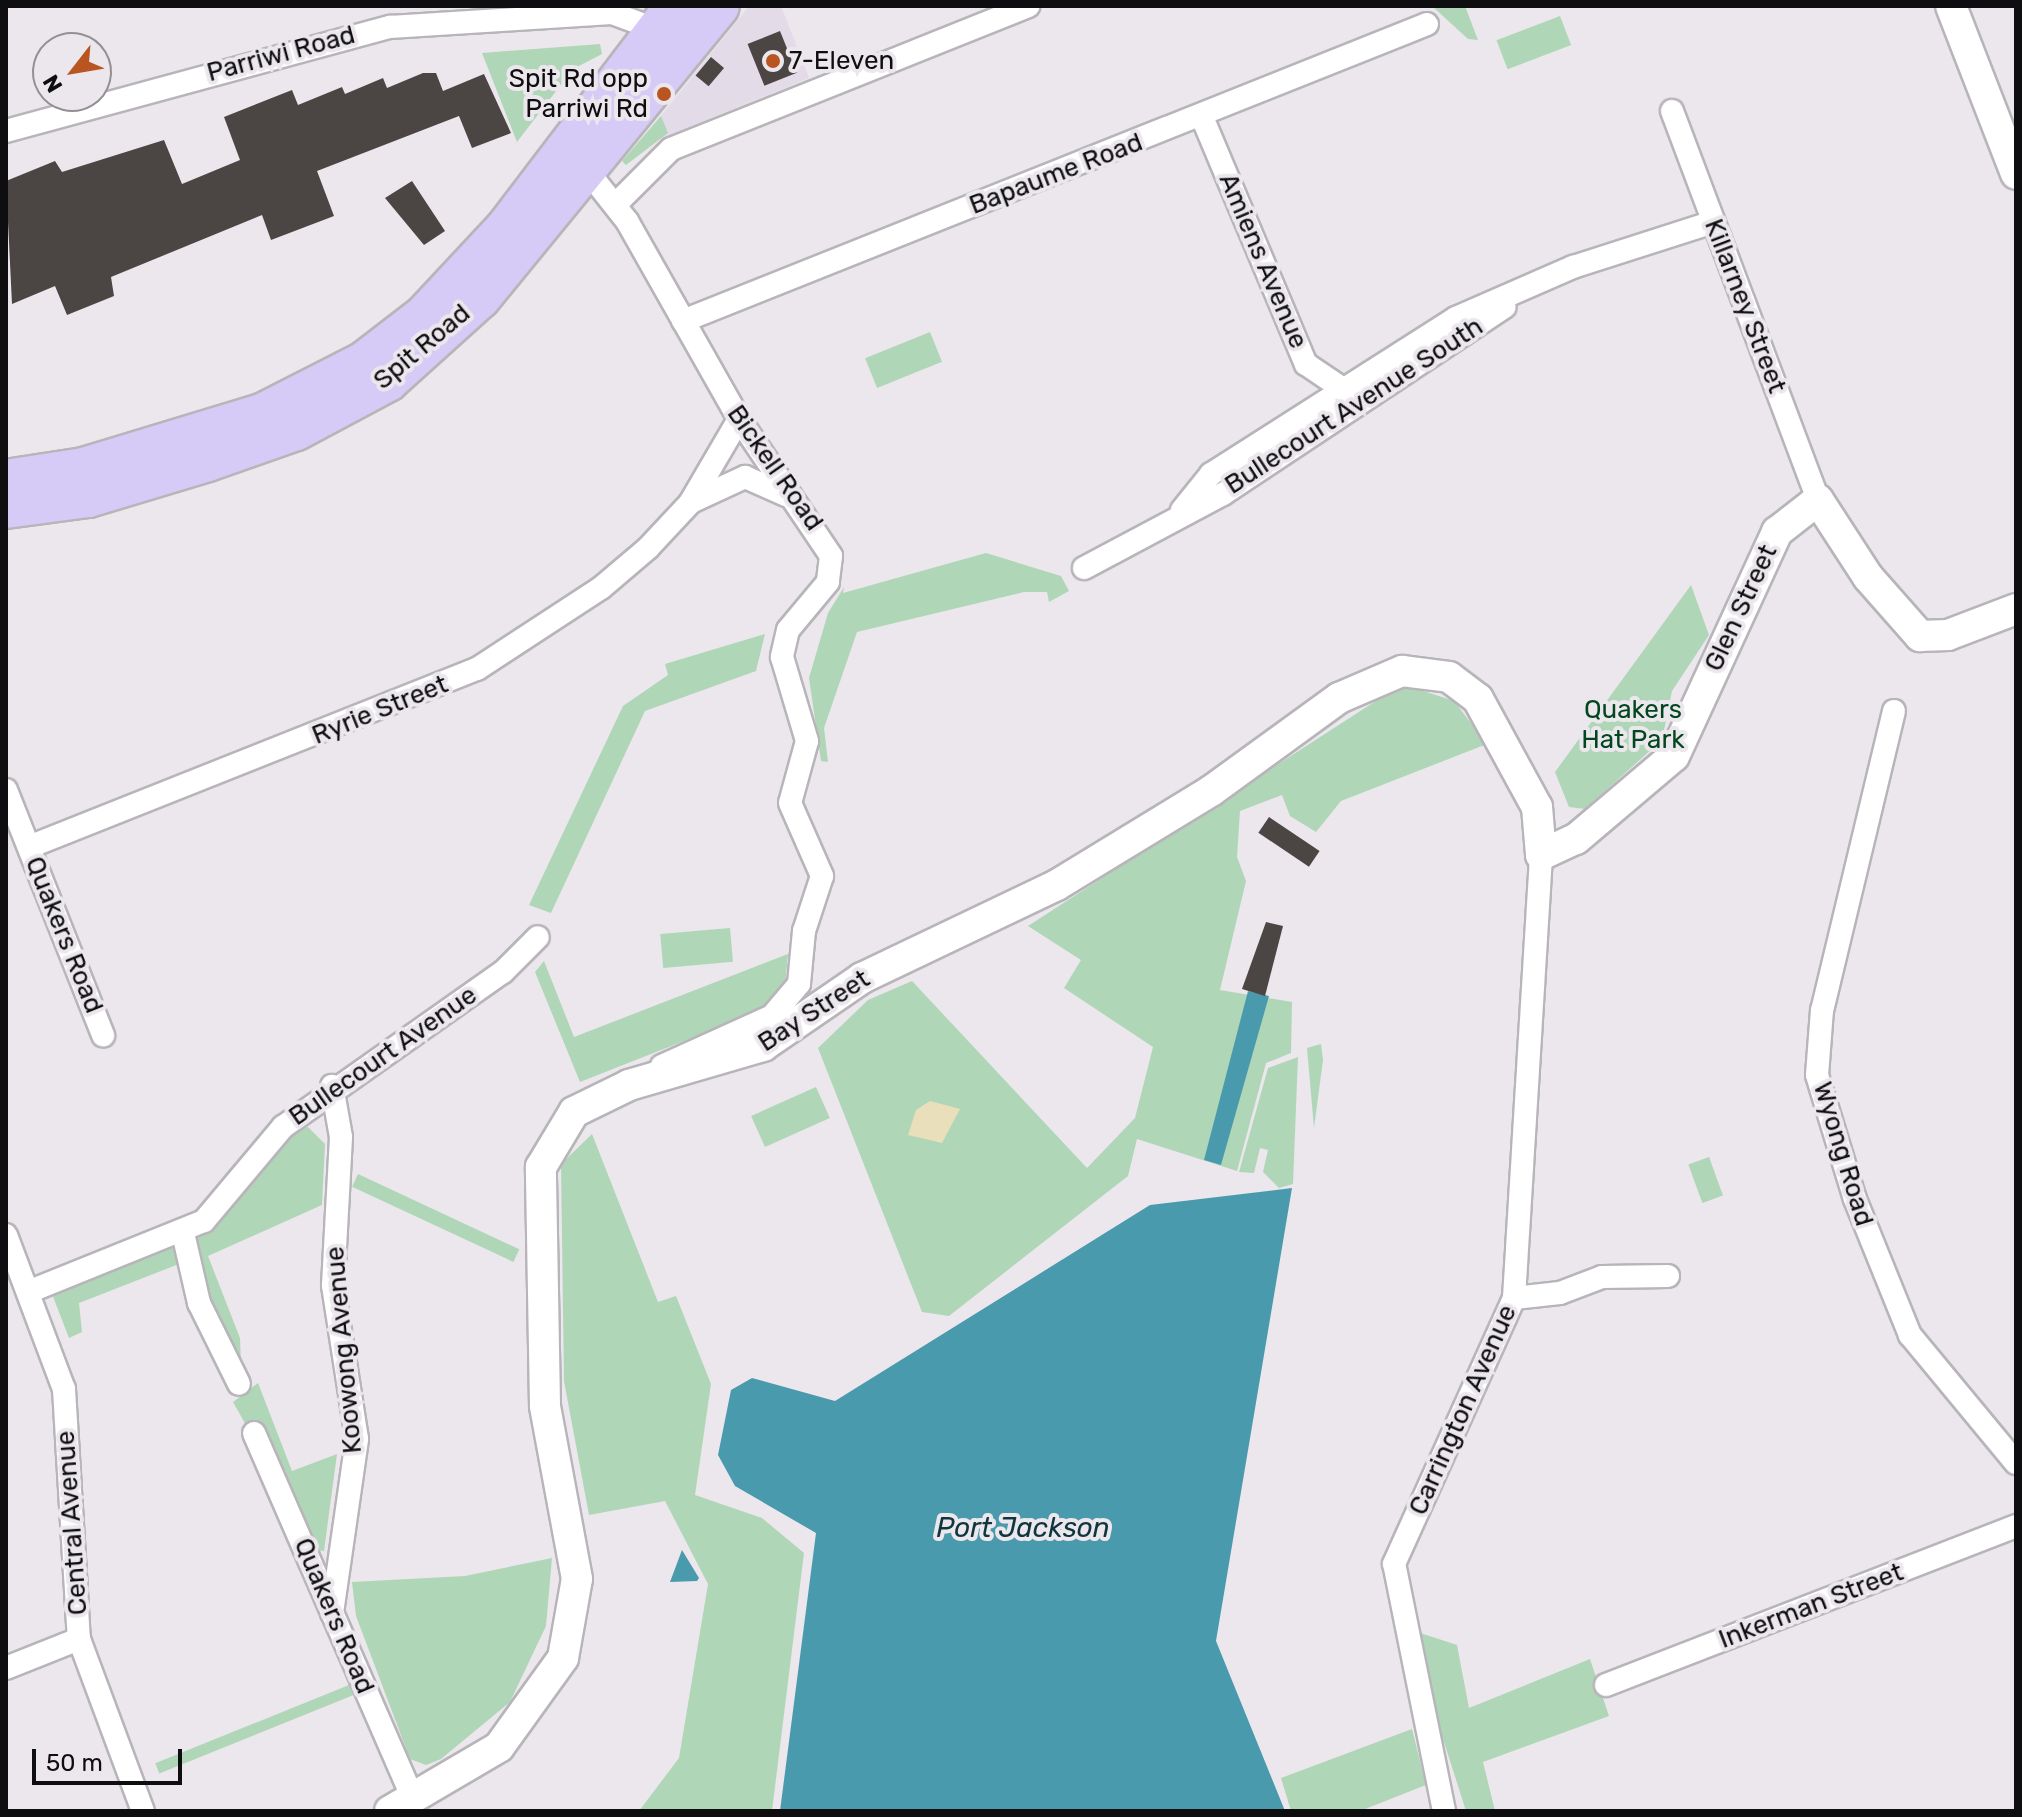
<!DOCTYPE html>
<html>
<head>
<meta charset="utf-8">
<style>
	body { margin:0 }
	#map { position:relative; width:2022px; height:1817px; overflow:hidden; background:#ebe7ec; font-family:Rubik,sans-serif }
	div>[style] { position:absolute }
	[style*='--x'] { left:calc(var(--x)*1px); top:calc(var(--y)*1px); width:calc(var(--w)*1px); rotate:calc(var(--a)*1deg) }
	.built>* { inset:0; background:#e3dbe7 }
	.green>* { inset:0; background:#b0d6b8; transform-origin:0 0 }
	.sand>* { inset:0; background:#e9dfba }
	.water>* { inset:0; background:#4a9aae }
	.building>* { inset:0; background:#4b4544; transform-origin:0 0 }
	.roads { filter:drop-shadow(2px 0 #b8b5ba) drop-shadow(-2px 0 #b8b5ba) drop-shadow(0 2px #b8b5ba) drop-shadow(0 -2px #b8b5ba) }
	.street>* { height:22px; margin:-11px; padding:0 11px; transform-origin:11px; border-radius:11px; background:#fff }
	.secondary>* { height:30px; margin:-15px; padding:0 15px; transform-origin:15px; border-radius:15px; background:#fff }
	.highway>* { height:40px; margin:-20px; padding:0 20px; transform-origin:20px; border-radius:20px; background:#d5cbf6 }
	.dots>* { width:22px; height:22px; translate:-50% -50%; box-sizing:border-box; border:4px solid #ebe7ec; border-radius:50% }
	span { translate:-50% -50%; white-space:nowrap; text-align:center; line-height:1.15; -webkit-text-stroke:8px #ebe7ec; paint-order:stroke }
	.street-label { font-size:26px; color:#0e0d0f }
	.poi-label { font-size:26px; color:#0e0d0f }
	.left { translate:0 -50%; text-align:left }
	.right { translate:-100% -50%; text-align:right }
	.park-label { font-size:26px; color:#02461f }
	.water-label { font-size:28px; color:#0f353e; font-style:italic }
	.frame { position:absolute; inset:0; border:8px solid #0e0d0f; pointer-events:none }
	.north { position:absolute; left:32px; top:32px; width:80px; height:80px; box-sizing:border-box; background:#ebe7ec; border:2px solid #939094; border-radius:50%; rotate:239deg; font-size:22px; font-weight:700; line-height:32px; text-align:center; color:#0e0d0f }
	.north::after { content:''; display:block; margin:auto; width:28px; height:36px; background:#b95520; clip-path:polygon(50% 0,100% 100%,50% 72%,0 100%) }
	.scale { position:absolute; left:32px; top:1749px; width:150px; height:36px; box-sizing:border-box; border:4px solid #0e0d0f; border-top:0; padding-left:10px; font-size:24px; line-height:28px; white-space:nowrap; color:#0e0d0f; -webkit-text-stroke:6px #ebe7ec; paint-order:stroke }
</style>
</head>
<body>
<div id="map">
	<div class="built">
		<i style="clip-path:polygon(749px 6px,781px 6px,809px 78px,657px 140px,652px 127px)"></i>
	</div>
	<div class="green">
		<i style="clip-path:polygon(1432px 6px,1465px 6px,1478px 40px,1468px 39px)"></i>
		<i style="left:1560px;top:16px;width:31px;height:68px;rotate:69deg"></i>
		<i style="clip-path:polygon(600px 44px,602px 54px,573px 69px,517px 142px,482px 53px)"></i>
		<i style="clip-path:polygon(661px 116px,668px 133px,626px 165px,622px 161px)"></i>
		<i style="left:930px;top:332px;width:32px;height:70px;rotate:68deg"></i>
		<i style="clip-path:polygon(986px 553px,1061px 576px,1069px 591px,1049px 602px,1047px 592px,1024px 592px,857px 632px,824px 728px,828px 762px,821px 761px,809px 678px,828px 613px,844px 587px,843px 593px)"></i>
		<i style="clip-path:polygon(1691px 585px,1709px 635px,1672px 691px,1662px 740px,1585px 809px,1569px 807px,1555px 772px)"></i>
		<i style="clip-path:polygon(765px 634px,756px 671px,645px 711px,551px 913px,529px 905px,623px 706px,668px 675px,665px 664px)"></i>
		<i style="clip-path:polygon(1402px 684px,1454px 701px,1487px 744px,1341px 801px,1316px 832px,1290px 816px,1282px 795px,1240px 811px,1237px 857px,1246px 881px,1220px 990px,1292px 1002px,1291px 1053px,1266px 1063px,1237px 1171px,1137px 1139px,1128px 1176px,949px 1316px,922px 1312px,818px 1048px,868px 1000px,912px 981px,1087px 1168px,1135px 1118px,1153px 1047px,1064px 988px,1081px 960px,1028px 926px)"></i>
		<i style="left:730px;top:928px;width:34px;height:70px;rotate:85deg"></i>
		<i style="clip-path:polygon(788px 954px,785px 987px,765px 1009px,580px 1082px,535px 972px,544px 961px,574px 1037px)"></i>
		<i style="clip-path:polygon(1321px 1044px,1323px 1060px,1314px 1128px,1307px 1048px)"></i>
		<i style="clip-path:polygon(1298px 1057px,1293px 1184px,1279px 1188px,1263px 1172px,1268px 1150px,1260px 1148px,1254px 1173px,1239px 1172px,1268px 1068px)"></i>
		<i style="left:816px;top:1087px;width:34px;height:71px;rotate:66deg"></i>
		<i style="clip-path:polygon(308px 1127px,325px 1144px,322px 1205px,208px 1256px,240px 1338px,241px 1365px,179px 1264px,79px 1303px,82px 1332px,69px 1338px,52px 1294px,208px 1231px,288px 1133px)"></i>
		<i style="clip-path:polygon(592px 1134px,658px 1302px,676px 1296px,711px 1384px,695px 1495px,762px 1518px,804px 1553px,772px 1811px,639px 1811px,679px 1758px,708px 1584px,665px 1501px,589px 1515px,564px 1381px,561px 1164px)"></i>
		<i style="left:1709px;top:1157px;width:41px;height:22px;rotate:70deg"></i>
		<i style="left:358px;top:1174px;width:178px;height:14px;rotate:25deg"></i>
		<i style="clip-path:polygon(258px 1383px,292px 1471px,337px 1454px,324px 1551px,316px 1550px,233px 1402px)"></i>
		<i style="clip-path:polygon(552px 1558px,546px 1626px,510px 1702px,441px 1759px,426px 1765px,410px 1759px,356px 1616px,352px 1582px,465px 1576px)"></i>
		<i style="clip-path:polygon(1408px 1629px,1457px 1645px,1469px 1708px,1590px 1659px,1609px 1716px,1483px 1762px,1495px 1811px,1466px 1811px)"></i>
		<i style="left:349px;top:1685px;width:11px;height:209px;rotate:68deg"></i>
		<i style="clip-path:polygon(1412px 1729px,1426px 1785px,1360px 1811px,1291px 1811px,1281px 1778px)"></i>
	</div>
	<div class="sand">
		<i style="clip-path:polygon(930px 1101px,960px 1109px,942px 1143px,908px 1135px,916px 1110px)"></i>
	</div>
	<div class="water">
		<i style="clip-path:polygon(1248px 991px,1269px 996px,1221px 1165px,1204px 1160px)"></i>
		<i style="clip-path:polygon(1292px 1188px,1216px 1641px,1285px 1811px,780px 1811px,816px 1533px,735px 1486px,718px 1455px,731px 1390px,752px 1378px,835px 1401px,1150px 1205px)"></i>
		<i style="clip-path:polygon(682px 1550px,699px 1578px,697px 1581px,670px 1582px)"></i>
	</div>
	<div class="building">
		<i style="left:780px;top:31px;width:45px;height:35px;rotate:68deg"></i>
		<i style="left:711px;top:57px;width:17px;height:24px;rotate:40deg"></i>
		<i style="clip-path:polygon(423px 73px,436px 73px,443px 91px,484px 74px,511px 133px,472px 148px,459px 116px,317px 171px,334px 216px,271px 240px,262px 215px,111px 277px,114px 296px,67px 315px,55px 286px,12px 304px,6px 181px,55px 161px,62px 172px,164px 140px,182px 184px,240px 160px,224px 117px,292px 90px,298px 105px,342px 87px,345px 94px,383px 78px,387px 88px)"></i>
		<i style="clip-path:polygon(412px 181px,445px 231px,424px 245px,385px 198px)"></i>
		<i style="left:1269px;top:817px;width:61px;height:19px;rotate:34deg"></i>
		<i style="clip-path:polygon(1266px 922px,1283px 926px,1265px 996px,1242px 989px)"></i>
	</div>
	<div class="roads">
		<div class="street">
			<i style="--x:1672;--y:111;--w:415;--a:69.4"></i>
			<i style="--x:1202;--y:117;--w:268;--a:67.2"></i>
			<i style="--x:1306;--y:364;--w:45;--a:34"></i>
			<i style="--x:6;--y:131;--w:398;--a:-15.2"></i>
			<i style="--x:390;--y:27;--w:222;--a:-3.6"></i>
			<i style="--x:612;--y:13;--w:46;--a:20.4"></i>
			<i style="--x:581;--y:163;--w:74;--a:51.6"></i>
			<i style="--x:627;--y:221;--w:227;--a:60.5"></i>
			<i style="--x:739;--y:419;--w:165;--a:56.1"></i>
			<i style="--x:831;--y:556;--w:26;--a:97"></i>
			<i style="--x:828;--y:582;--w:62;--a:129.8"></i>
			<i style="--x:788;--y:630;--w:28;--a:103"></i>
			<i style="--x:782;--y:657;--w:88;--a:73.4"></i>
			<i style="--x:807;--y:741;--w:64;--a:105.3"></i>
			<i style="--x:790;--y:803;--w:80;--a:66.3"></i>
			<i style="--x:822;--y:876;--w:58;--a:108.1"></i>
			<i style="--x:804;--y:931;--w:53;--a:95.4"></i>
			<i style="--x:799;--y:984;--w:42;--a:130.2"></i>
			<i style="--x:772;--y:1016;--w:121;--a:155.6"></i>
			<i style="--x:615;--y:205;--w:79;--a:-45"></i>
			<i style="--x:671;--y:149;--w:385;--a:-21.8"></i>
			<i style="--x:683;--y:321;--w:801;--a:-21.76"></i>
			<i style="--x:691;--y:502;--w:60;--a:-24.8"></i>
			<i style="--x:745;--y:477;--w:45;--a:23.7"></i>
			<i style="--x:1182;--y:510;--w:46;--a:-51.1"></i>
			<i style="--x:1211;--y:474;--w:290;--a:-32.5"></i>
			<i style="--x:1456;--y:318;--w:128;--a:-23.6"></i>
			<i style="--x:1573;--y:267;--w:147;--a:-17.8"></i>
			<i style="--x:1084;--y:568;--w:157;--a:-28"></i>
			<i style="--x:1223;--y:494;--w:338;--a:-33.6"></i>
			<i style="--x:1894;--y:711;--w:308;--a:103.5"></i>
			<i style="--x:1822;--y:1010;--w:65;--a:94.4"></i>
			<i style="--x:1817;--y:1075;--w:130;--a:73"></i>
			<i style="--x:1855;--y:1199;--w:147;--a:68"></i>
			<i style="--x:1910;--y:1335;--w:166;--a:50.4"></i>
			<i style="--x:6;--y:790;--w:264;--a:68.4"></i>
			<i style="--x:29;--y:847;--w:482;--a:-21.7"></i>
			<i style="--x:477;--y:669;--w:148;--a:-33.2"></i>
			<i style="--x:601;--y:588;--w:62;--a:-40.4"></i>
			<i style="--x:648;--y:548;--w:62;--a:-47"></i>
			<i style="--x:690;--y:503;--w:97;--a:-59.7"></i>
			<i style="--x:183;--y:1233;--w:72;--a:77.1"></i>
			<i style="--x:199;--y:1303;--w:90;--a:63.7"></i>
			<i style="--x:6;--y:1235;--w:165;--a:69.4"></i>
			<i style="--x:64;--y:1389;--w:250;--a:86.6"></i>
			<i style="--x:79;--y:1639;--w:184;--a:69.6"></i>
			<i style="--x:28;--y:1292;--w:190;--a:-22"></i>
			<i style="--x:204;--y:1221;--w:123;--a:-50"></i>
			<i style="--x:283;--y:1127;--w:269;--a:-35.2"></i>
			<i style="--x:503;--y:972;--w:49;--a:-45"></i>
			<i style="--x:1514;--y:1298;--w:46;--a:-6.2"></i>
			<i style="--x:1560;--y:1293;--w:45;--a:-20.9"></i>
			<i style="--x:1602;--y:1277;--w:66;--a:-0.9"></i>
			<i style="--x:254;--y:1433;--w:399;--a:66.5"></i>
			<i style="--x:332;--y:1613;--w:176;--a:-81.8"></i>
			<i style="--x:357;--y:1439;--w:156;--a:-98.9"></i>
			<i style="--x:333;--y:1285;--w:148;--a:-86.9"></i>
			<i style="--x:341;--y:1137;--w:52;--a:-100"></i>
			<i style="--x:6;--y:1668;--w:79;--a:-21.7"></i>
			<i style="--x:1606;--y:1685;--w:440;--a:-21.2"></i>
			<i style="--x:1444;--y:1811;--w:252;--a:-101.4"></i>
			<i style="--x:1394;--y:1564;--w:292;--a:-65.7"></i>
			<i style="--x:1514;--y:1298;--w:444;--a:-86.5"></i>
		</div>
		<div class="secondary">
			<i style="--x:1951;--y:6;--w:180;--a:68.8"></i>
			<i style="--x:390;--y:1811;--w:126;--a:-30.4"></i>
			<i style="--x:499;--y:1747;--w:110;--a:-54.3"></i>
			<i style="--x:563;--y:1658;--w:80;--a:-80"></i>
			<i style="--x:577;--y:1579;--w:176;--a:-100.5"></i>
			<i style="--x:545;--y:1406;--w:239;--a:-91"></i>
			<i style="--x:541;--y:1167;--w:64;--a:-59"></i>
			<i style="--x:574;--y:1112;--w:61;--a:-26.1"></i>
			<i style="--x:629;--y:1085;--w:140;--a:-16.2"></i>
			<i style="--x:763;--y:1046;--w:120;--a:-34.5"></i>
			<i style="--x:862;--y:978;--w:216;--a:-25.5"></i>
			<i style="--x:1057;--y:885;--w:180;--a:-31.4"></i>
			<i style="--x:1211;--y:791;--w:158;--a:-36"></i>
			<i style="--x:1339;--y:698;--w:69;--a:-23.2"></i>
			<i style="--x:1402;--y:671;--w:47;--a:7.3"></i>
			<i style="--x:1449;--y:677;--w:36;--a:37"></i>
			<i style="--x:1478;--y:699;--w:123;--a:61.4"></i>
			<i style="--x:1537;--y:807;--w:48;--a:85.2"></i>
			<i style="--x:1541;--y:855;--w:38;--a:-25"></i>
			<i style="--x:1576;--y:839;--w:128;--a:-40.3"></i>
			<i style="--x:1674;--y:756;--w:247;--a:-65.3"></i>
			<i style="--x:1777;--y:532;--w:52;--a:-38"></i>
			<i style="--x:1818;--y:500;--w:92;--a:57"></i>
			<i style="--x:1868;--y:577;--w:79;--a:48.6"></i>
			<i style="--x:1920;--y:636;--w:28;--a:-2"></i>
			<i style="--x:1948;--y:635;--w:73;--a:-20.9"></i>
		</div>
		<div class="highway">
			<i style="--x:6;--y:480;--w:79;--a:-8.7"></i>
			<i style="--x:84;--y:468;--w:186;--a:-16.9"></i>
			<i style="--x:262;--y:414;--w:114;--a:-27"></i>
			<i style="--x:364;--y:362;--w:77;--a:-37.6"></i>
			<i style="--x:425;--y:315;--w:119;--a:-47"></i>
			<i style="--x:506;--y:228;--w:279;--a:-52.7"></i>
			<i style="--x:6;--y:508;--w:83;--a:-7.6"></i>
			<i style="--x:88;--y:497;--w:125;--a:-16.7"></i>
			<i style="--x:208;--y:461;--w:93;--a:-19.4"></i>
			<i style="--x:296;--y:430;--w:104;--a:-28"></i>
			<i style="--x:388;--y:381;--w:124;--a:-42.1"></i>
			<i style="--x:480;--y:298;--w:377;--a:-50.7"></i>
		</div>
	</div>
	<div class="dots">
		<i style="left:773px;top:61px;background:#b95520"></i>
		<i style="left:664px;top:94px;background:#b95520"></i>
	</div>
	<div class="street-label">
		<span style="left:281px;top:54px;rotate:-15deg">Parriwi Road</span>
		<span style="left:1056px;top:174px;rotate:-21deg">Bapaume Road</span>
		<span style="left:1263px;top:261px;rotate:67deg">Amiens Avenue</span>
		<span style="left:1745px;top:306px;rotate:69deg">Killarney Street</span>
		<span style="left:422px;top:347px;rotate:-40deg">Spit Road</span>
		<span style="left:1354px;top:406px;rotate:-33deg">Bullecourt Avenue South</span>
		<span style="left:775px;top:468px;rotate:55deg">Bickell Road</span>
		<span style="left:1741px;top:608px;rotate:-65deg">Glen Street</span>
		<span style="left:380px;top:710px;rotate:-22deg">Ryrie Street</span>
		<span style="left:64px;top:935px;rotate:68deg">Quakers Road</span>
		<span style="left:814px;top:1011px;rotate:-33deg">Bay Street</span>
		<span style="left:383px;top:1056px;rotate:-35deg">Bullecourt Avenue</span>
		<span style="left:1843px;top:1154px;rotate:73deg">Wyong Road</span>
		<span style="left:344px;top:1350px;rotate:-95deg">Koowong Avenue</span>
		<span style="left:1463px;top:1410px;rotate:-66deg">Carrington Avenue</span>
		<span style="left:72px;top:1523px;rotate:-94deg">Central Avenue</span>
		<span style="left:1811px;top:1606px;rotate:-21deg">Inkerman Street</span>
		<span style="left:334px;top:1616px;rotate:67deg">Quakers Road</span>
	</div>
	<div class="poi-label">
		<span class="left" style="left:789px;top:61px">7-Eleven</span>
		<span class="right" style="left:648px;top:94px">Spit Rd opp<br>Parriwi Rd</span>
	</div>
	<div class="park-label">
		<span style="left:1633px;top:725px">Quakers<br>Hat Park</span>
	</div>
	<div class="water-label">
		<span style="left:1023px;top:1528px">Port Jackson</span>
	</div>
	<div class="frame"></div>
	<div class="north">N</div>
	<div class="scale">50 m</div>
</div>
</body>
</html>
